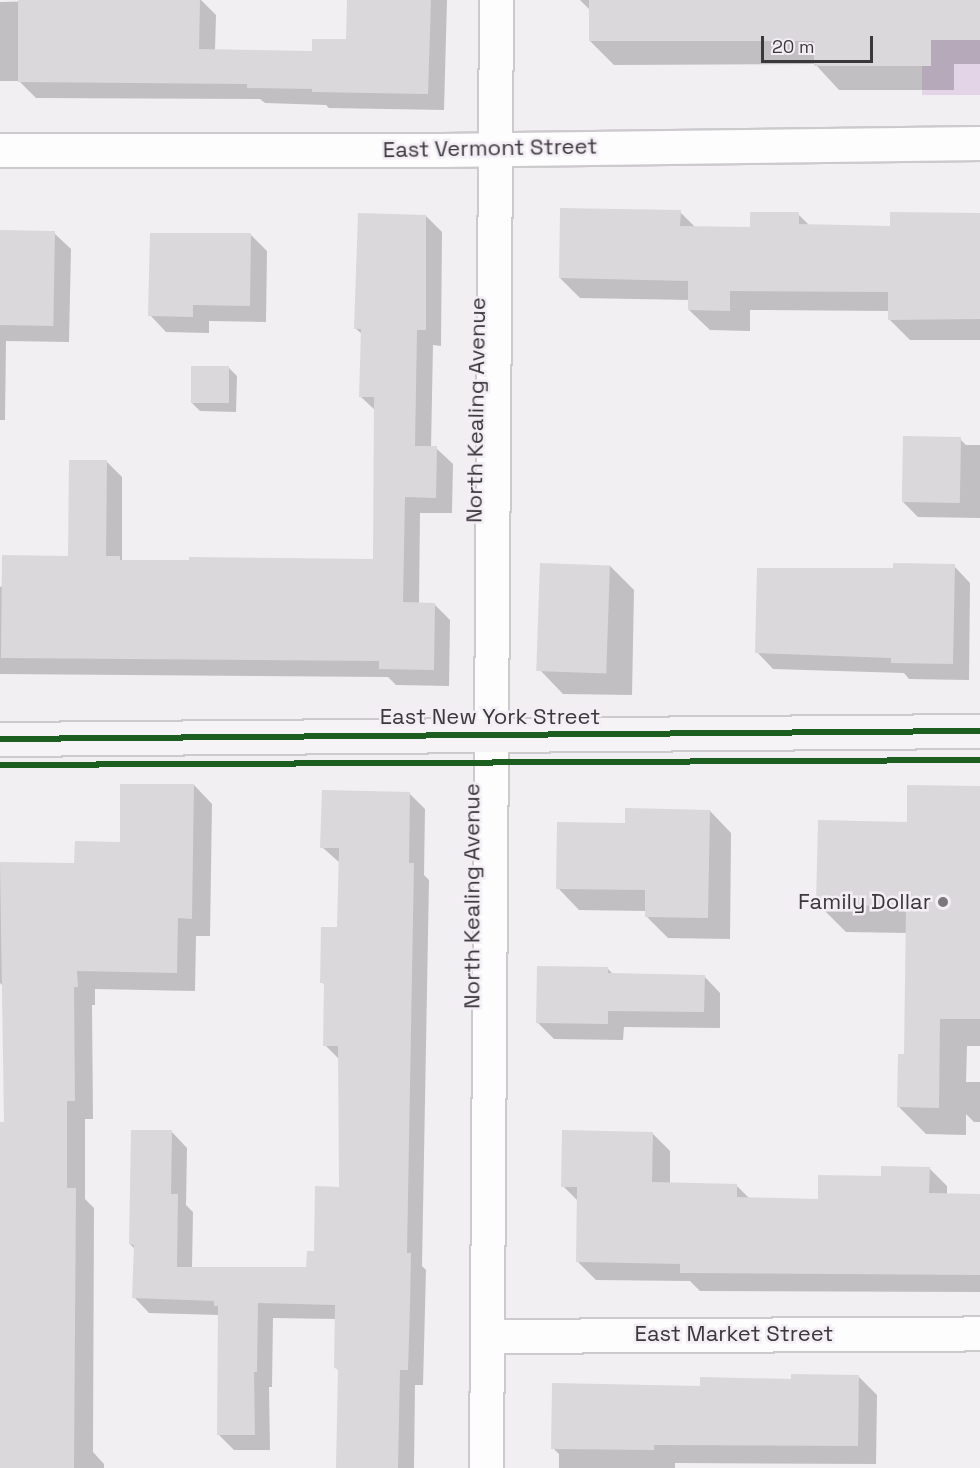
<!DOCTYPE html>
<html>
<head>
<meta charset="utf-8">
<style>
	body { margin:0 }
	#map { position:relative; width:980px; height:1468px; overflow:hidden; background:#f2eff3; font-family:"Space Grotesk",sans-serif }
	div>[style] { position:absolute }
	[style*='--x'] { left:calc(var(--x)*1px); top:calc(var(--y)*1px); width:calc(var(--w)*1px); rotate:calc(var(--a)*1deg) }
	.green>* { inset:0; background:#e4d4e8 }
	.shadow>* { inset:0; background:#0003 }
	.building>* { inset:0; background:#dad8db; transform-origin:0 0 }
	.roads { filter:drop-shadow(2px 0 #cdcace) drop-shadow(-2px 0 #cdcace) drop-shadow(0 2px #cdcace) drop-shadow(0 -2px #cdcace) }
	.minor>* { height:33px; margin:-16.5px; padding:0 16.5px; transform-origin:16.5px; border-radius:16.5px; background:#fdfdfd }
	.secondary>* { height:33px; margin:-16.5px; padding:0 16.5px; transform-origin:16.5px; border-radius:16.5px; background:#f6f3f7 }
	.cycleway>* { height:6px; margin:-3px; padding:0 3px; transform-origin:3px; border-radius:3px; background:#1b5e20 }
	.dots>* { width:16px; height:16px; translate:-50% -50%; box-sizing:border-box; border:3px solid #f3edf5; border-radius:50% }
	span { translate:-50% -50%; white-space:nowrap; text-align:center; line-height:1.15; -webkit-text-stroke:5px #f3edf5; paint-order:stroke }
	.street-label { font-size:22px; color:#3b383c }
	.poi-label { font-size:22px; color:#3b383c }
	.right { translate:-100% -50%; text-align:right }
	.scale { position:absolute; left:761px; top:36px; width:112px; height:27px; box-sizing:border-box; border:3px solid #3b383c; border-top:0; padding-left:8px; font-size:18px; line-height:21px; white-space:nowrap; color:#3b383c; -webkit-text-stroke:4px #f3edf5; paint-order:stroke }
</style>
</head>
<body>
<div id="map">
	<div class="green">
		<i style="clip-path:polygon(931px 40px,980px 40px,980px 95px,922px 95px,922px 66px,931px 66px)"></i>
	</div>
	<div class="shadow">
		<i style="clip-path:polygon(86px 0,201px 0,216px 15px,215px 50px,314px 52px,347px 41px,348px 0,447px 0,444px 110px,329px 108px,326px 105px,265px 103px,260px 99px,36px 98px,19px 81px,0 81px,0 2px)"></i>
		<i style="clip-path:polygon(580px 0,980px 0,980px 64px,954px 64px,954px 90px,839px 90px,815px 64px,614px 65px,590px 41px,590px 10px)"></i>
		<i style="clip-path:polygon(680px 212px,696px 228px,751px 229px,798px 214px,810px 226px,891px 227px,980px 215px,980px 340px,910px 340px,889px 319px,890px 311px,750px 310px,750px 331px,710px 330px,689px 310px,690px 300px,580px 298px,560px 278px)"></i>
		<i style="clip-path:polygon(426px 216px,442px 232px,441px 346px,433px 345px,431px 448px,436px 448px,453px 464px,452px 513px,420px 513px,419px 604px,434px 604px,450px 620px,449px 686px,396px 685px,388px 677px,0 674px,0 587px,70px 557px,106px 461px,122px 477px,122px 561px,375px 560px,376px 411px,361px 397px,363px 335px,355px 328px)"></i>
		<i style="clip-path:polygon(0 232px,54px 233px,71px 249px,69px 342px,6px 341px,5px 420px,0 420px)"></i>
		<i style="clip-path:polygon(251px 235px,267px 251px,266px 322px,209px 321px,209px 333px,166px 332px,150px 315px)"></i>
		<i style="clip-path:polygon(229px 368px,237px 376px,236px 412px,200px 411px,192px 403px)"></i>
		<i style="clip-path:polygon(960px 439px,966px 445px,980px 445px,980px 518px,918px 517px,903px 502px)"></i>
		<i style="clip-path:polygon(610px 566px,634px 590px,632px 695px,563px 694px,540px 670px)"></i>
		<i style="clip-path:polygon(954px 566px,970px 583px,969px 680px,909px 679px,904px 673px,773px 669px,757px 652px,894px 570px)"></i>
		<i style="clip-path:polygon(194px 785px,212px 804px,210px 936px,196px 936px,195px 991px,95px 989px,95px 1005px,92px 1005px,93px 1119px,85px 1119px,85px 1199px,94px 1208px,93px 1452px,104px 1464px,104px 1468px,0 1468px,0 1123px,6px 1123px,5px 988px,0 983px,0 863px,76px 865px,121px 844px)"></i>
		<i style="clip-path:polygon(980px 787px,980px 1046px,967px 1046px,966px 1082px,980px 1082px,980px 1122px,974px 1122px,966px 1114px,966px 1135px,926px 1134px,898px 1106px,905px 1056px,907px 933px,846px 932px,818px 904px,908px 823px)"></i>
		<i style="clip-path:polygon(410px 794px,425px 809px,424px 875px,429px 880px,422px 1266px,426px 1270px,423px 1385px,415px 1385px,414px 1468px,337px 1468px,340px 1372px,336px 1368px,337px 1319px,273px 1318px,272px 1387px,269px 1387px,270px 1450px,234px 1450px,218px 1434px,219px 1315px,149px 1313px,134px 1297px,135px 1249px,130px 1244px,172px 1132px,187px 1148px,186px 1205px,193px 1212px,192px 1268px,308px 1269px,340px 1188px,340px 1060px,325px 1045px,326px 986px,322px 982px,339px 929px,340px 863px,322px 847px)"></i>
		<i style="clip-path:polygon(710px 811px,731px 833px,730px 939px,668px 938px,646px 916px,646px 911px,579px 910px,558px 888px,626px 825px)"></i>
		<i style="clip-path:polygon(608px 969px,614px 975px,704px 976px,720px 993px,720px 1028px,624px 1027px,623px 1040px,554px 1039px,537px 1022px)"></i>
		<i style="clip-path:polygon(652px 1133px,670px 1151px,670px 1184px,736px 1185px,750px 1199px,819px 1200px,882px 1177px,929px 1168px,947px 1186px,947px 1195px,980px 1196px,980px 1292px,700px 1291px,690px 1281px,596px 1280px,578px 1262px,579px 1202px,563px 1186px)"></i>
		<i style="clip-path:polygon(859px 1377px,877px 1395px,876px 1464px,675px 1463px,675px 1468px,559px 1468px,559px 1454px,553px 1448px,701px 1388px)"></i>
	</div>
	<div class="building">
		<i style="clip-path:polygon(18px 0,200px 0,199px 49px,312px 51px,312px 39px,346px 39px,347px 0,431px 0,428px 94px,312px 92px,312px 89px,247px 88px,247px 84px,18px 82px)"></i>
		<i style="clip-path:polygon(589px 0,980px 0,980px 40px,931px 40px,931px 66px,814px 66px,814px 41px,589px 41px)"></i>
		<i style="clip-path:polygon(560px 208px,681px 210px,680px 226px,750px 227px,750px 212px,799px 212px,799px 224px,890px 226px,890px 212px,980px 213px,980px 319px,888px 320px,888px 292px,730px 291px,730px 311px,688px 310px,688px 281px,559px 278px)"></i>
		<i style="clip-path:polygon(358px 213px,426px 215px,426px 330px,417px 330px,415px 446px,437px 446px,436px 498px,405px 497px,403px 602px,435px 603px,434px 670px,379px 669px,379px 661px,1px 658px,2px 555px,68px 556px,69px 460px,107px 460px,106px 556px,120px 556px,120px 560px,189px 560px,189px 557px,373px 559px,374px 397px,359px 397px,361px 329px,354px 329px)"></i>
		<i style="left:0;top:230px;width:55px;height:95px;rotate:1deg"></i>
		<i style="clip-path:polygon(150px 233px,251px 233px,250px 306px,193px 305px,193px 317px,148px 316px)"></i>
		<i style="left:191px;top:366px;width:38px;height:37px"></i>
		<i style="left:903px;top:436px;width:58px;height:66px;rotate:1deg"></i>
		<i style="left:540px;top:563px;width:70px;height:108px;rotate:2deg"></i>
		<i style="clip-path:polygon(893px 563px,955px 564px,953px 664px,891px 663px,891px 658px,755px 653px,757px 568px,893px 568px)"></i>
		<i style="clip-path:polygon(120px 784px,194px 784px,192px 919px,178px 918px,177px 973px,77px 971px,78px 987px,74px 987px,75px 1101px,67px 1101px,67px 1188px,76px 1188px,74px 1468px,0 1468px,0 1122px,4px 1122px,0 862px,74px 863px,75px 841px,120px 842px)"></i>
		<i style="clip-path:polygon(907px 785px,980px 786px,980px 1019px,940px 1019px,939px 1108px,897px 1107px,898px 1054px,904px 1054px,906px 906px,816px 905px,818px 820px,907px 822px)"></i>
		<i style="clip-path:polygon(322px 790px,410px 792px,409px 863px,414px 863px,407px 1253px,411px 1253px,410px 1306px,408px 1370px,400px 1370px,398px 1468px,336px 1468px,338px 1369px,334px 1368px,335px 1305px,258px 1303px,257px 1372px,254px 1372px,255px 1435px,217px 1435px,218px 1306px,214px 1306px,214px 1301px,132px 1298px,134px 1245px,129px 1244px,131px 1130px,172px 1130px,171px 1194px,178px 1194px,177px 1267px,306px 1267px,307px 1251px,314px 1251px,315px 1186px,339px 1187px,338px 1046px,323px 1046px,324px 983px,320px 983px,321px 927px,337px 927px,339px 848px,320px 848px)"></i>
		<i style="clip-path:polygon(625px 808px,710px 810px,708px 918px,645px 917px,645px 890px,556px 889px,557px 822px,625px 823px)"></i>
		<i style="clip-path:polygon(537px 966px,608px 967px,608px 973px,705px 975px,704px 1012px,608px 1011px,608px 1024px,536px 1023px)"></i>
		<i style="clip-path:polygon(562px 1130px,653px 1132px,652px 1182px,737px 1184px,737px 1197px,818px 1199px,818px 1175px,881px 1176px,881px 1166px,930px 1167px,929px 1193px,980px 1194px,980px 1275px,680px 1273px,680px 1264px,576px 1262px,577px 1187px,561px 1187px)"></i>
		<i style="clip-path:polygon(791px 1374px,859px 1375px,858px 1446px,654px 1445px,654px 1450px,551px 1449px,552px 1383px,700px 1386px,700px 1377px,791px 1379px)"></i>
	</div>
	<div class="roads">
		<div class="minor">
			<i style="--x:0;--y:150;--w:442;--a:0"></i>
			<i style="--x:442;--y:150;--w:538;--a:-0.75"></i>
			<i style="--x:487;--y:1336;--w:493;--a:-0.3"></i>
			<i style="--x:486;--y:1468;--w:1468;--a:-89.61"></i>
		</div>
		<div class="secondary">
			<i style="--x:0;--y:739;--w:980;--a:-0.47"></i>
		</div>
	</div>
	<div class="cycleway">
		<i style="--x:0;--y:739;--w:980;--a:-0.47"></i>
		<i style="--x:0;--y:765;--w:980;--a:-0.29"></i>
	</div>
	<div class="dots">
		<i style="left:943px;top:902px;background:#7b787c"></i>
	</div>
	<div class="street-label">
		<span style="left:490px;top:148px;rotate:-1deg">East Vermont Street</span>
		<span style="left:476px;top:410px;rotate:-89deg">North Kealing Avenue</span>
		<span style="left:490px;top:717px">East New York Street</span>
		<span style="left:472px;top:896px;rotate:-90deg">North Kealing Avenue</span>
		<span style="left:734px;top:1334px">East Market Street</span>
	</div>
	<div class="poi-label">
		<span class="right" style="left:931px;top:902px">Family Dollar</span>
	</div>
	<div class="scale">20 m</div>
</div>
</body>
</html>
